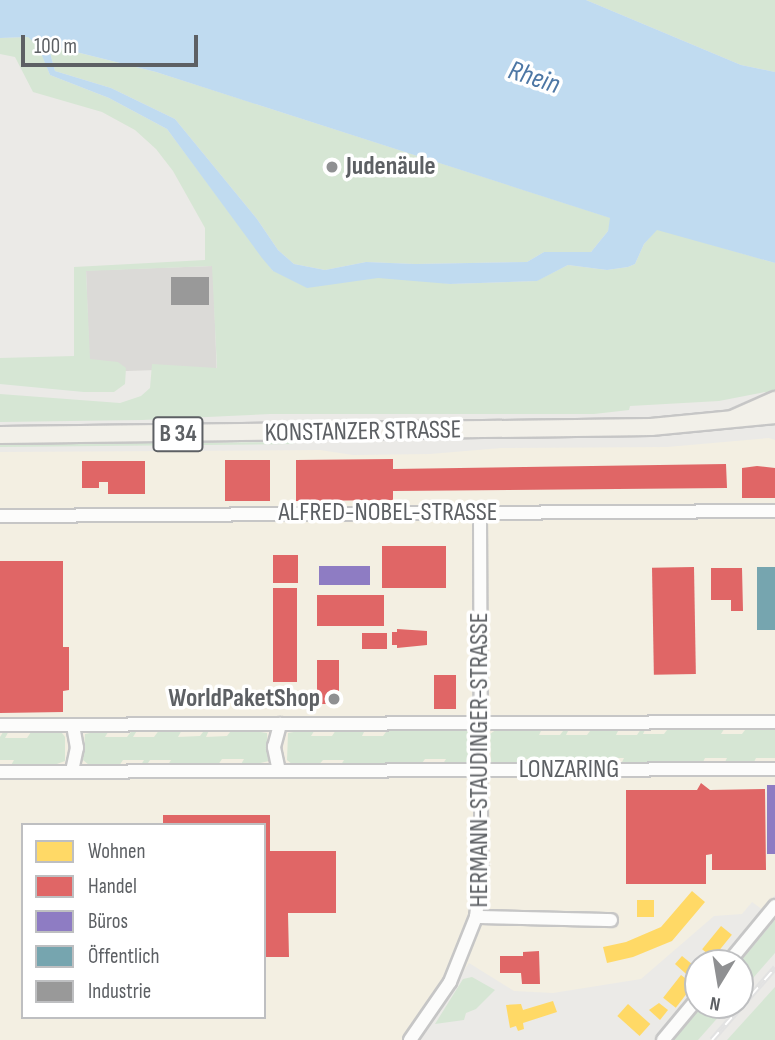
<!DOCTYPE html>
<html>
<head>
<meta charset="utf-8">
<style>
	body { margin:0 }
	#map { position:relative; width:775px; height:1040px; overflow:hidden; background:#ebeae7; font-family:"Sofia Sans Condensed",sans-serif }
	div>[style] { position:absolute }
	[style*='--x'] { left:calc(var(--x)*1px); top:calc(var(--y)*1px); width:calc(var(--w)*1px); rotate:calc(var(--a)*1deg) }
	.commercial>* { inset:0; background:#f3efe2 }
	.industrial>* { inset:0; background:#dbdad7; transform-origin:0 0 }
	.green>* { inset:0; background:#d6e6d4 }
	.water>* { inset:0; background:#c0dbf0 }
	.homes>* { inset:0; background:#ffd966; transform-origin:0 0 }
	.shops>* { inset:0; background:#e06666; transform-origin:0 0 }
	.offices>* { inset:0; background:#8e7cc3; transform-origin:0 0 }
	.public>* { inset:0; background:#76a5af; transform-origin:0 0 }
	.industry>* { inset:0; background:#999; transform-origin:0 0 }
	.roads { filter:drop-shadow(2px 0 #c6c6c6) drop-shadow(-2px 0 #c6c6c6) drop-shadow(0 2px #c6c6c6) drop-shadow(0 -2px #c6c6c6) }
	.minor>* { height:12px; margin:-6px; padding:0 6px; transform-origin:6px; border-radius:6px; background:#fcfcfb }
	.major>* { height:16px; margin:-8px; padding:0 8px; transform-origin:8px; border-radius:8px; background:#f2f0e9 }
	.rail>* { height:6px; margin-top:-3px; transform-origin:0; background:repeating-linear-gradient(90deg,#fff 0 10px,#e2e2e2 0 20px); box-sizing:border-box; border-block:2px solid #e2e2e2 }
	.dots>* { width:19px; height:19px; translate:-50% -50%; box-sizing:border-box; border:4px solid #fff; border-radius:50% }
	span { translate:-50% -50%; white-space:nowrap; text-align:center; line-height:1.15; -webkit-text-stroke:7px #fff; paint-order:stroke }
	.shield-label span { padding:2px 5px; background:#fff; border:2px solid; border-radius:5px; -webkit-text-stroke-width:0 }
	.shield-label { font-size:24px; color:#5d6064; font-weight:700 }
	.poi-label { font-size:26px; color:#5d6064; font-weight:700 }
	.left { translate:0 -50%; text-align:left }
	.right { translate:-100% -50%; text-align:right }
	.street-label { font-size:26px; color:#5d6064 }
	.water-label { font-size:28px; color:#4d77a5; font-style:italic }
	.legend { position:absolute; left:21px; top:823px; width:245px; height:196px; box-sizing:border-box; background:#fff; border:2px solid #bebfc1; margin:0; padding:9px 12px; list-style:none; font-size:21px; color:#5d6064 }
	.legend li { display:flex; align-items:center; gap:14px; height:35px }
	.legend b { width:35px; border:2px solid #bebfc1 }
	.north { position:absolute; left:684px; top:949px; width:70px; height:70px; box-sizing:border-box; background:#fff; border:2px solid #bebfc1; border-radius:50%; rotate:191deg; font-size:19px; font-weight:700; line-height:28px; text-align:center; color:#5d6064 }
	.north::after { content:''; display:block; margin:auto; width:24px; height:32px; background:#8f9092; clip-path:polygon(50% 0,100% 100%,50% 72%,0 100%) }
	.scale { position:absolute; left:21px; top:35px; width:177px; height:32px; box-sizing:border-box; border:4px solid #5d6064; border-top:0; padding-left:9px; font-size:21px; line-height:24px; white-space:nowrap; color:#5d6064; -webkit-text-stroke:5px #fff; paint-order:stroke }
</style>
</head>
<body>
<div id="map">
	<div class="commercial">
		<i style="clip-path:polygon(evenodd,769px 438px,775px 440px,775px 895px,763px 910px,752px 902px,742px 914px,714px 916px,641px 979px,553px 993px,514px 991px,469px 963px,418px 1040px,0 1040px,0 452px,320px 450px,353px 455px,430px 454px,501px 448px,667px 447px,769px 438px,23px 825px,264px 825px,264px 1017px,23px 1017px,23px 825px)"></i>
	</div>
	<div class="industrial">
		<i style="left:213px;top:266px;width:102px;height:127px;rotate:88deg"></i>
	</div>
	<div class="green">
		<i style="clip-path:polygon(586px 0,775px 0,775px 72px,741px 65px)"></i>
		<i style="clip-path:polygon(28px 37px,38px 45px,50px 75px,109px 98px,167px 129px,273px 271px,421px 279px,450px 284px,536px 281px,568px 265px,607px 270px,628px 267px,635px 264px,644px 244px,657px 229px,775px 263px,775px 395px,771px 397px,765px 392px,719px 401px,630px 406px,629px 410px,594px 414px,270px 414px,142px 420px,0 422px,0 394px,120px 403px,141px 396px,150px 388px,152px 364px,217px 368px,212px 266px,86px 271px,90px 359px,118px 362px,126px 368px,125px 384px,114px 392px,84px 392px,0 384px,0 358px,74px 356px,74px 267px,205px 260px,205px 228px,173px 171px,156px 149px,135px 130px,102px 112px,33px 92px,15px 57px,0 54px,0 38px)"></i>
		<i style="clip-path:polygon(48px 45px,156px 72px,611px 218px,608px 231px,591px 252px,544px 252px,527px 262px,415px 264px,366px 262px,325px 270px,294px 264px,278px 250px,257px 219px,175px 119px,111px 88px,55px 71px)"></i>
		<i style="clip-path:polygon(294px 442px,294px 444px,0 447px,0 444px)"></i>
		<i style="clip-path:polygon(643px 726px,647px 726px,643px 734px,664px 734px,670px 726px,726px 726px,721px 734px,742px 734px,748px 726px,775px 726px,775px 758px,756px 758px,752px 766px,723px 766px,727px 758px,705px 758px,701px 766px,620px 766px,624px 758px,602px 758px,598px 766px,592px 766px,597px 758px,575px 758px,570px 766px,542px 767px,547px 759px,526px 759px,520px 767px,491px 762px,490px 734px,497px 729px,543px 727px,539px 735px,560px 735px,566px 727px,570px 727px,566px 735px,587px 735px,593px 727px,620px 727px,616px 735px,637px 735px)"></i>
		<i style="clip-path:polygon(338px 727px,366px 728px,362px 736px,383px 736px,389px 728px,464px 729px,471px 734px,472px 761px,441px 767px,446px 759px,425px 759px,419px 767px,339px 768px,344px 760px,323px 760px,316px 768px,293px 765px,287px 760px,288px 733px,316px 728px,311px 736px,332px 736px)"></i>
		<i style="clip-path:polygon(183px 728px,178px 737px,200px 736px,206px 728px,210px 728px,206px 737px,227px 736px,233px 728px,267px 733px,269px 761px,239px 768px,244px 759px,222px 759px,216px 768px,166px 768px,171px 760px,150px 760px,144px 769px,139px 768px,144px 760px,123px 760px,117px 769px,89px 765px,83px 760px,85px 734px,110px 729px,105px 737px,127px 737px,133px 729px,138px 729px,133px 737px,154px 737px,160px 729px)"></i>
		<i style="clip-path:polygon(5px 729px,10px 729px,5px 738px,27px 738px,33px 729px,62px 733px,65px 737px,65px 761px,46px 768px,9px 769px,14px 760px,0 760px,0 737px)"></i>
		<i style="clip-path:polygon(775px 920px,775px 953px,740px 993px,739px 963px)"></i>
		<i style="clip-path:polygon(472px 977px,495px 990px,476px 1009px,466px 1013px,464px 1020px,435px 1024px,463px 979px)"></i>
		<i style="clip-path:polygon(775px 987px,775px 1040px,727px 1040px)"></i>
		<i style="clip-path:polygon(703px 1005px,729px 1005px,698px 1040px,673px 1040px)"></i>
	</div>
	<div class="water">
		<i style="clip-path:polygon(evenodd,0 0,586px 0,741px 65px,775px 72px,775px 263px,657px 230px,644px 244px,635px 264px,628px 267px,607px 270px,568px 265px,537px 281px,450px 284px,378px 278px,307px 288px,273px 271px,262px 258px,167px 129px,109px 98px,50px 75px,38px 46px,28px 37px,0 38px,0 0,48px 45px,156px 72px,610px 218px,608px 231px,591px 252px,544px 252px,527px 262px,415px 264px,366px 262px,325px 270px,294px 264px,278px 250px,257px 219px,175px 119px,111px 88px,55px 71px,48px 45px)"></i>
	</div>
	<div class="homes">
		<i style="clip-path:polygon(692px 891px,705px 902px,672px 941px,633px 957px,607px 963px,603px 947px,626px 942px,661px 927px)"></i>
		<i style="left:637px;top:900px;width:17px;height:17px"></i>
		<i style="left:721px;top:926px;width:14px;height:30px;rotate:39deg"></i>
		<i style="clip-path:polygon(682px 956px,698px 969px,694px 981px,675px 964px)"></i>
		<i style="left:681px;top:975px;width:16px;height:29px;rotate:38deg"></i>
		<i style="clip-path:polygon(553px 1001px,557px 1012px,523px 1023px,524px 1029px,518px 1031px,516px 1026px,510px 1028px,506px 1005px,521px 1004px,523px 1010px)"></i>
		<i style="clip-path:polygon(659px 1003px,668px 1010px,660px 1020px,649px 1010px)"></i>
		<i style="left:628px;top:1004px;width:30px;height:16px;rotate:42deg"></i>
	</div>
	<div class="shops">
		<i style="clip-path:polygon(393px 459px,393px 469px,726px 464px,727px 488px,393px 491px,393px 500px,296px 501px,296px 460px)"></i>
		<i style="left:225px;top:460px;width:45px;height:41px"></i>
		<i style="clip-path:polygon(82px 461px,145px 461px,145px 494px,108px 494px,108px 482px,99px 482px,99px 488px,82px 488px)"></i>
		<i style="clip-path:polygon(757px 466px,775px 468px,775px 498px,742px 498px,742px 468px)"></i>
		<i style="left:382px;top:546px;width:64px;height:42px"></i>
		<i style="left:273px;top:555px;width:25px;height:28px"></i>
		<i style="clip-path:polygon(0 561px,63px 561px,63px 647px,69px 647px,69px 690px,63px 691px,63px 712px,0 713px)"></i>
		<i style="left:694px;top:567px;width:107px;height:42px;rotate:89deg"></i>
		<i style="clip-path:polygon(711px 568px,742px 568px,743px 611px,731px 611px,731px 600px,711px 600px)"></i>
		<i style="left:273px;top:588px;width:24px;height:94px"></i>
		<i style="left:317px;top:595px;width:67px;height:31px"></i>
		<i style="clip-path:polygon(397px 629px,427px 631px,427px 645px,397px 648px,397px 645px,392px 645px,392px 632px,397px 632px)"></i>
		<i style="left:362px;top:633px;width:25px;height:16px"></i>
		<i style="left:317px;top:660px;width:22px;height:44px"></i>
		<i style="left:434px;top:675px;width:22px;height:34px"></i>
		<i style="clip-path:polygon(701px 783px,710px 790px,765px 789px,766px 870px,712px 870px,712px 854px,706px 855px,706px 884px,626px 884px,626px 790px,697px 790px)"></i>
		<i style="clip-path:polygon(163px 815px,270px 815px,270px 851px,336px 851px,336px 913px,288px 913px,289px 957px,264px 957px,264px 825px,163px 825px)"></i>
		<i style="clip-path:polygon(539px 951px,540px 984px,522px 984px,521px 973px,500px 973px,500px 956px,523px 956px,523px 952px)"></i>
	</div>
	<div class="offices">
		<i style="left:319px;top:566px;width:51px;height:19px"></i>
		<i style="left:767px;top:785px;width:8px;height:69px"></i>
	</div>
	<div class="public">
		<i style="left:757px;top:567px;width:18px;height:63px"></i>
	</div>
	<div class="industry">
		<i style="left:209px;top:277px;width:28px;height:38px;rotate:90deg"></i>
	</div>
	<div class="roads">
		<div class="minor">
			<i style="--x:480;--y:513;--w:362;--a:89.8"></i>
			<i style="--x:481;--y:875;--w:42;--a:96.8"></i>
			<i style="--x:476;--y:917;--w:135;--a:1.3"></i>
			<i style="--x:0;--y:516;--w:775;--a:-0.37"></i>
			<i style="--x:0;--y:725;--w:775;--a:-0.22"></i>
			<i style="--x:72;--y:771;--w:24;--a:-78"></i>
			<i style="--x:77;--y:748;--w:23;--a:-100"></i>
			<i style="--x:279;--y:771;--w:25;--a:-102"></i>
			<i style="--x:274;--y:747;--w:24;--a:-75"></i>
			<i style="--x:0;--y:772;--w:775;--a:-0.22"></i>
			<i style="--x:728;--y:963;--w:74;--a:-50.5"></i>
			<i style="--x:410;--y:1040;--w:70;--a:-55.4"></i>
			<i style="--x:450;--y:982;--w:70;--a:-68.2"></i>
			<i style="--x:663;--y:1040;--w:55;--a:-50.2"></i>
		</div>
		<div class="major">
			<i style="--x:734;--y:418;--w:45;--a:-23.7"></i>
			<i style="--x:0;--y:435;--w:651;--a:-0.7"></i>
			<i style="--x:651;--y:427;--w:125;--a:-5.5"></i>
		</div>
	</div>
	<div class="rail">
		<i style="--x:712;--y:1040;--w:96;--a:-48.8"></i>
	</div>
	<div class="dots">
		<i style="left:332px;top:167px;background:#8f9092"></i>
		<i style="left:334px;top:699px;background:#8f9092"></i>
	</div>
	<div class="shield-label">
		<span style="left:178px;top:434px">B 34</span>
	</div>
	<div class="poi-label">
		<span class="left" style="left:346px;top:167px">Judenäule</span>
		<span class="right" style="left:320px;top:699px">WorldPaketShop</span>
	</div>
	<div class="street-label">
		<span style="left:363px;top:432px;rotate:-1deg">KONSTANZER STRASSE</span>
		<span style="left:388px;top:513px">ALFRED-NOBEL-STRASSE</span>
		<span style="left:480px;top:760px;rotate:-90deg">HERMANN-STAUDINGER-STRASSE</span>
		<span style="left:569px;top:770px">LONZARING</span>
	</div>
	<div class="water-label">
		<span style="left:534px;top:78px;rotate:18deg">Rhein</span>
	</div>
	<ul class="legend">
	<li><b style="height:19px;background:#ffd966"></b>Wohnen</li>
	<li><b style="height:19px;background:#e06666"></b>Handel</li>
	<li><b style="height:19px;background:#8e7cc3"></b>Büros</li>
	<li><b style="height:19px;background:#76a5af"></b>Öffentlich</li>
	<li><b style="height:19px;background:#999"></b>Industrie</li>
	</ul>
	<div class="north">N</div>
	<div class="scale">100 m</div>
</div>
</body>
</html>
